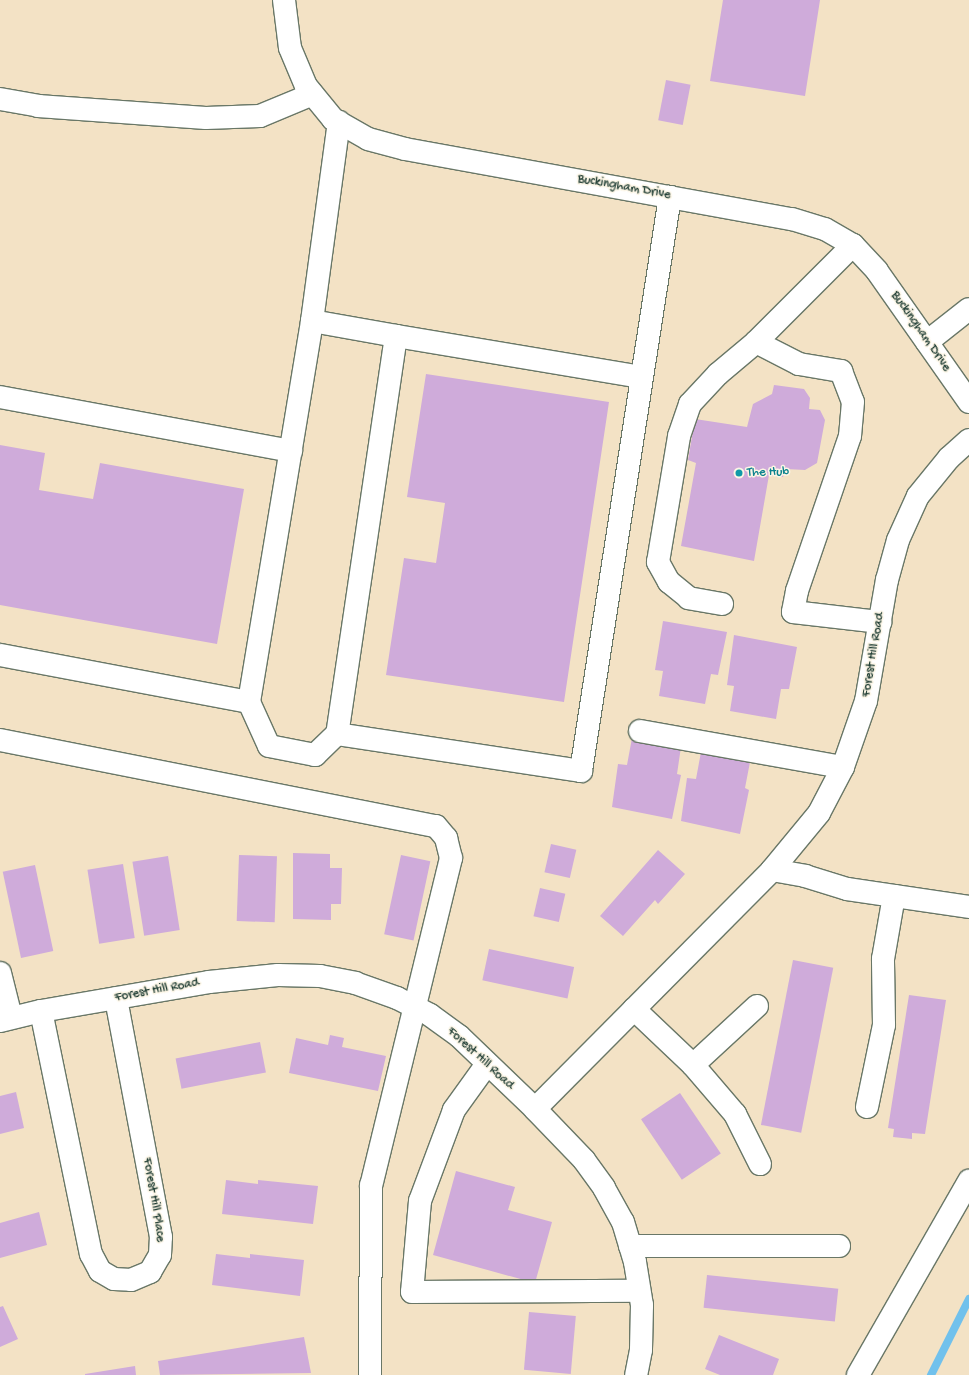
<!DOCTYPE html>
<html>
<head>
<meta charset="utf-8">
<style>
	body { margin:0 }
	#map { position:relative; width:969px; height:1375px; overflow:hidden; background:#f3e2c5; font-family:"Gochi Hand",sans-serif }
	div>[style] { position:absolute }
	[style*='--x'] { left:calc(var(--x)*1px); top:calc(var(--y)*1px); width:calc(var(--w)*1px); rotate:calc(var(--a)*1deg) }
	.stream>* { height:8px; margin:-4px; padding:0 4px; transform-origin:4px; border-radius:4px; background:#71c1ec }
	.building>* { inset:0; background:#cfabda; transform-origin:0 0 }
	.roads { filter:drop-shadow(1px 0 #697767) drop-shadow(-1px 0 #697767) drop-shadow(0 1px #697767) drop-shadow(0 -1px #697767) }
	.minor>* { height:22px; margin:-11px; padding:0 11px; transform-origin:11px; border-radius:11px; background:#fff }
	.dots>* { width:11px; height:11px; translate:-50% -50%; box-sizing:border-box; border:2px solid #fcf5e5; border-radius:50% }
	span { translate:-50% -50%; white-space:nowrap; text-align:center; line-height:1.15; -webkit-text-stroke:3px #fcf5e5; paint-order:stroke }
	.street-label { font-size:13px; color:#1f3d34 }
	.culture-label { font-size:13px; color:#0d838f }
	.left { translate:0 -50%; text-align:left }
</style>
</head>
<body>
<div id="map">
	<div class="stream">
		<i style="--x:931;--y:1375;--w:85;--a:-63.4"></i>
	</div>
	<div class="building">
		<i style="clip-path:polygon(723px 0,820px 0,805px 96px,710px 81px)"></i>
		<i style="left:666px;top:80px;width:25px;height:41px;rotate:11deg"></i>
		<i style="clip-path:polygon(426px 374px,609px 402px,564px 702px,386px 675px,404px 558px,436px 563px,445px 503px,407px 497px)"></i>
		<i style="clip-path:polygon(774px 385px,804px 389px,810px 398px,809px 409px,820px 410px,825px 420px,817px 463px,805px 470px,786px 469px,783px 477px,769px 475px,754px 561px,681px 546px,696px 463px,688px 460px,695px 419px,747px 427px,753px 404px,772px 394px)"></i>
		<i style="clip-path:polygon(0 445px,45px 453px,39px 490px,93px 499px,100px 463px,244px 489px,217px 644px,0 605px)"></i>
		<i style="clip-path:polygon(663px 621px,727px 632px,718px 675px,711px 674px,705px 704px,659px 696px,663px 671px,655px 670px)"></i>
		<i style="clip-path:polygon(734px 635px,797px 647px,789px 689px,781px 689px,776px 719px,730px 711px,734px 686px,727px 685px)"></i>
		<i style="clip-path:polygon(632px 738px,681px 747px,677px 774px,681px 775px,672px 819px,612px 807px,618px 764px,627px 765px)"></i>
		<i style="clip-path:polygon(701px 752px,750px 762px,745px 788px,749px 790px,740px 834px,681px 821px,687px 778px,696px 779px)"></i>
		<i style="left:551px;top:844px;width:26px;height:29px;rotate:13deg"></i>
		<i style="clip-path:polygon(658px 850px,685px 874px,658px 904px,655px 900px,623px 936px,600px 916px)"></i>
		<i style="clip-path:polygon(293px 853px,330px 854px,330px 868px,342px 868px,341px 904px,331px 904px,331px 920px,293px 919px)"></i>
		<i style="left:239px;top:855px;width:38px;height:66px;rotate:2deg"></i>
		<i style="left:401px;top:855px;width:30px;height:81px;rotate:12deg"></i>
		<i style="left:168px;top:856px;width:75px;height:36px;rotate:81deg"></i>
		<i style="left:123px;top:864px;width:75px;height:36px;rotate:81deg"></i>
		<i style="left:35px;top:865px;width:88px;height:33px;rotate:78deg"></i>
		<i style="left:540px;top:888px;width:26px;height:29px;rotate:13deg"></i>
		<i style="left:489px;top:949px;width:87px;height:32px;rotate:12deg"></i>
		<i style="left:793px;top:960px;width:41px;height:168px;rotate:11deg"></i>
		<i style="clip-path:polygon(909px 995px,946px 1000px,925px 1134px,912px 1133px,912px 1139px,893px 1137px,894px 1129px,888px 1128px)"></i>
		<i style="clip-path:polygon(330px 1035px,344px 1038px,342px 1047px,386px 1056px,378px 1091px,289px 1073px,296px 1038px,328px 1045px)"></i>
		<i style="left:260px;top:1042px;width:31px;height:86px;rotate:79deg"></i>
		<i style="clip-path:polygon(16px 1092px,24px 1128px,0 1134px,0 1096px)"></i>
		<i style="left:680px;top:1093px;width:73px;height:47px;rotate:56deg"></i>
		<i style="clip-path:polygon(456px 1171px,515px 1187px,508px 1210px,552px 1222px,535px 1283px,433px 1255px)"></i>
		<i style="clip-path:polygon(226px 1180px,258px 1184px,258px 1180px,318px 1186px,313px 1224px,222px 1214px)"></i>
		<i style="clip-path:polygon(39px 1212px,47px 1245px,0 1258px,0 1223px)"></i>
		<i style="clip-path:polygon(216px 1254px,250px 1258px,250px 1254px,304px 1260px,300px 1296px,212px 1285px)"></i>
		<i style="left:707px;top:1275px;width:132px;height:33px;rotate:6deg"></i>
		<i style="clip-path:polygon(3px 1306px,18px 1339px,0 1347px,0 1307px)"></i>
		<i style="left:529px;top:1312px;width:47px;height:58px;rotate:5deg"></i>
		<i style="clip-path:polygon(719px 1335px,779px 1359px,773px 1375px,720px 1375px,705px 1369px)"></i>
		<i style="clip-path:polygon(304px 1337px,311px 1373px,160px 1375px,158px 1361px)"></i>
		<i style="clip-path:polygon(135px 1366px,136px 1375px,85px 1375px,85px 1374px)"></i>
	</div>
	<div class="roads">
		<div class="minor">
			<i style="--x:284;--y:0;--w:48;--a:82.9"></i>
			<i style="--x:290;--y:48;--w:41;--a:67.2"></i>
			<i style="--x:306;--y:86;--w:43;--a:50.7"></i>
			<i style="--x:333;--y:119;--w:40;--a:29.7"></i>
			<i style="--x:368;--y:139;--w:38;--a:15"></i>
			<i style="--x:405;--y:149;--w:393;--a:10.3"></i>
			<i style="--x:792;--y:219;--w:34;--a:17"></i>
			<i style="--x:825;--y:229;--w:32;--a:30"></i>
			<i style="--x:853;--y:245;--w:35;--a:47"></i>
			<i style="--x:877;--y:271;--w:160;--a:54.9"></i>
			<i style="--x:0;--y:99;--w:39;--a:10"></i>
			<i style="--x:38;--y:106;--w:168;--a:4.1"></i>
			<i style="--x:206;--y:118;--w:54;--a:-2.1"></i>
			<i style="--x:260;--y:116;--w:57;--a:-22.5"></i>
			<i style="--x:853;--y:245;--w:137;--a:135"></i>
			<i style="--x:756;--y:342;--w:48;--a:27.1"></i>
			<i style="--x:799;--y:364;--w:43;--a:9.5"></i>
			<i style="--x:841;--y:371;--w:33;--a:69"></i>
			<i style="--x:853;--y:402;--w:34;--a:95"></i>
			<i style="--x:850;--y:436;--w:164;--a:108.9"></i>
			<i style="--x:797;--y:591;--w:21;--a:101"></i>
			<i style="--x:793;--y:612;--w:88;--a:6.6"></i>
			<i style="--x:312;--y:321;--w:85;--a:10.1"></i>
			<i style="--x:396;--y:336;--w:402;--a:98.4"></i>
			<i style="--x:337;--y:734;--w:247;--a:8.6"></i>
			<i style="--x:581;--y:771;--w:581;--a:-81.19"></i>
			<i style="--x:396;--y:336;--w:249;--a:9.5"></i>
			<i style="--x:927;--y:342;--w:53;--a:-38.2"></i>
			<i style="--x:0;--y:397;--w:296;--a:10.5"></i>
			<i style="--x:722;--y:604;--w:34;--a:-170"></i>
			<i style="--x:689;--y:598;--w:26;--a:-141"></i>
			<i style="--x:669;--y:582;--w:23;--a:-119"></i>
			<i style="--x:658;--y:562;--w:128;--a:-80.5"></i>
			<i style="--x:679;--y:436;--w:34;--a:-71"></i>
			<i style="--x:690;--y:404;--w:41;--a:-47"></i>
			<i style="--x:718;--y:374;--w:50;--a:-40.1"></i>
			<i style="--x:0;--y:655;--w:253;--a:10.7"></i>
			<i style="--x:249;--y:702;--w:386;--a:-80.6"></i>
			<i style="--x:312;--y:321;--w:201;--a:-82.3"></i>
			<i style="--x:249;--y:702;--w:48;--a:65.6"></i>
			<i style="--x:269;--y:746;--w:47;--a:11.1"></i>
			<i style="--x:315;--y:755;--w:30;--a:-44"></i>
			<i style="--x:640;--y:731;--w:206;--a:10.1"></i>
			<i style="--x:0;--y:740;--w:444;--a:11.2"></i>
			<i style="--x:436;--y:826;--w:16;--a:50"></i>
			<i style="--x:446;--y:838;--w:21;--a:76"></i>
			<i style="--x:451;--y:858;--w:337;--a:103.7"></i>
			<i style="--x:371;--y:1185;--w:190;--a:90.3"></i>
			<i style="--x:772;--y:870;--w:34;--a:10"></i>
			<i style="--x:805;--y:876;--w:44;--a:17.2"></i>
			<i style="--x:847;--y:889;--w:123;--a:8.4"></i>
			<i style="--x:0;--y:973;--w:45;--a:76"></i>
			<i style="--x:634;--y:1009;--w:81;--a:43.5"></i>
			<i style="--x:693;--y:1065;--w:65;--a:49.4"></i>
			<i style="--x:735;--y:1114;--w:56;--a:63.4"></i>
			<i style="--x:41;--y:1011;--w:248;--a:78.4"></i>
			<i style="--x:91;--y:1254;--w:19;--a:62"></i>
			<i style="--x:100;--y:1271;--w:16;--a:30"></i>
			<i style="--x:114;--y:1279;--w:17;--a:3"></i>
			<i style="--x:131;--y:1280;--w:21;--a:-23"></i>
			<i style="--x:150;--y:1272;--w:20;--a:-60"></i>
			<i style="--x:160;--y:1255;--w:18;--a:-87"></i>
			<i style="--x:161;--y:1237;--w:243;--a:-100.7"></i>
			<i style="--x:0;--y:1021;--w:42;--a:-13.7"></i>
			<i style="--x:41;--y:1011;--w:170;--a:-9.8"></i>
			<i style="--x:209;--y:982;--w:69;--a:-5.8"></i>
			<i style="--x:278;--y:975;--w:42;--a:1.4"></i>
			<i style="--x:320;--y:976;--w:36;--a:11"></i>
			<i style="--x:355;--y:983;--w:45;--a:19.7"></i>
			<i style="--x:397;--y:998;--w:37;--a:27"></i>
			<i style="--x:430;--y:1015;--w:36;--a:36"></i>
			<i style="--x:459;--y:1036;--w:105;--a:43.8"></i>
			<i style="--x:535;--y:1109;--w:71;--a:46.1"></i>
			<i style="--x:584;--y:1160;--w:34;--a:54"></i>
			<i style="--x:604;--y:1188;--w:39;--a:61"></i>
			<i style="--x:623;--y:1222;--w:42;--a:73.3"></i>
			<i style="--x:635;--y:1262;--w:44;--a:80.8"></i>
			<i style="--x:642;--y:1305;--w:45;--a:91.3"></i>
			<i style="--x:641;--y:1350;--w:25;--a:101"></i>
			<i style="--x:487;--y:1064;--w:57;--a:125.7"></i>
			<i style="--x:454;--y:1110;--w:97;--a:110.5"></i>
			<i style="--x:420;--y:1201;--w:91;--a:95"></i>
			<i style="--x:412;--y:1292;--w:227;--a:-0.3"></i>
			<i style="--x:693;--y:1065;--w:87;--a:-42.7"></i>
			<i style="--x:867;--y:1107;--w:84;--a:-78.3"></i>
			<i style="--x:884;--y:1025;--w:66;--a:-90.9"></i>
			<i style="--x:883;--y:959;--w:64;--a:-80.1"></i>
			<i style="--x:535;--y:1109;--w:337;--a:-45.2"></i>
			<i style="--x:772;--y:870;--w:74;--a:-50.5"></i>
			<i style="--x:819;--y:813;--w:52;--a:-62.4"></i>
			<i style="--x:843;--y:767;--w:70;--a:-70.8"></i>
			<i style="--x:866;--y:701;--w:123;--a:-80.2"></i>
			<i style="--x:887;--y:580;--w:41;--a:-74.6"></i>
			<i style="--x:898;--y:540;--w:48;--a:-65.6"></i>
			<i style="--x:918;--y:496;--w:49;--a:-50.8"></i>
			<i style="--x:949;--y:458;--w:27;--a:-42"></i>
			<i style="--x:630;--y:1246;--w:209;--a:0"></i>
			<i style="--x:858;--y:1375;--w:224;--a:-60.2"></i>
		</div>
	</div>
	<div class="dots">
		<i style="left:739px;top:473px;background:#0f9aa8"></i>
	</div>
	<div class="street-label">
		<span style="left:624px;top:188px;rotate:10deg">Buckingham Drive</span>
		<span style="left:920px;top:332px;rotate:55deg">Buckingham Drive</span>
		<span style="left:874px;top:655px;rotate:-80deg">Forest Hill Road</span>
		<span style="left:157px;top:991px;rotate:-10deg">Forest Hill Road</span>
		<span style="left:480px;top:1059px;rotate:43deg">Forest Hill Road</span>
		<span style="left:153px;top:1200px;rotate:81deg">Forest Hill Place</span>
	</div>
	<div class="culture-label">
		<span class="left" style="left:747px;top:473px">The Hub</span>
	</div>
</div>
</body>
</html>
